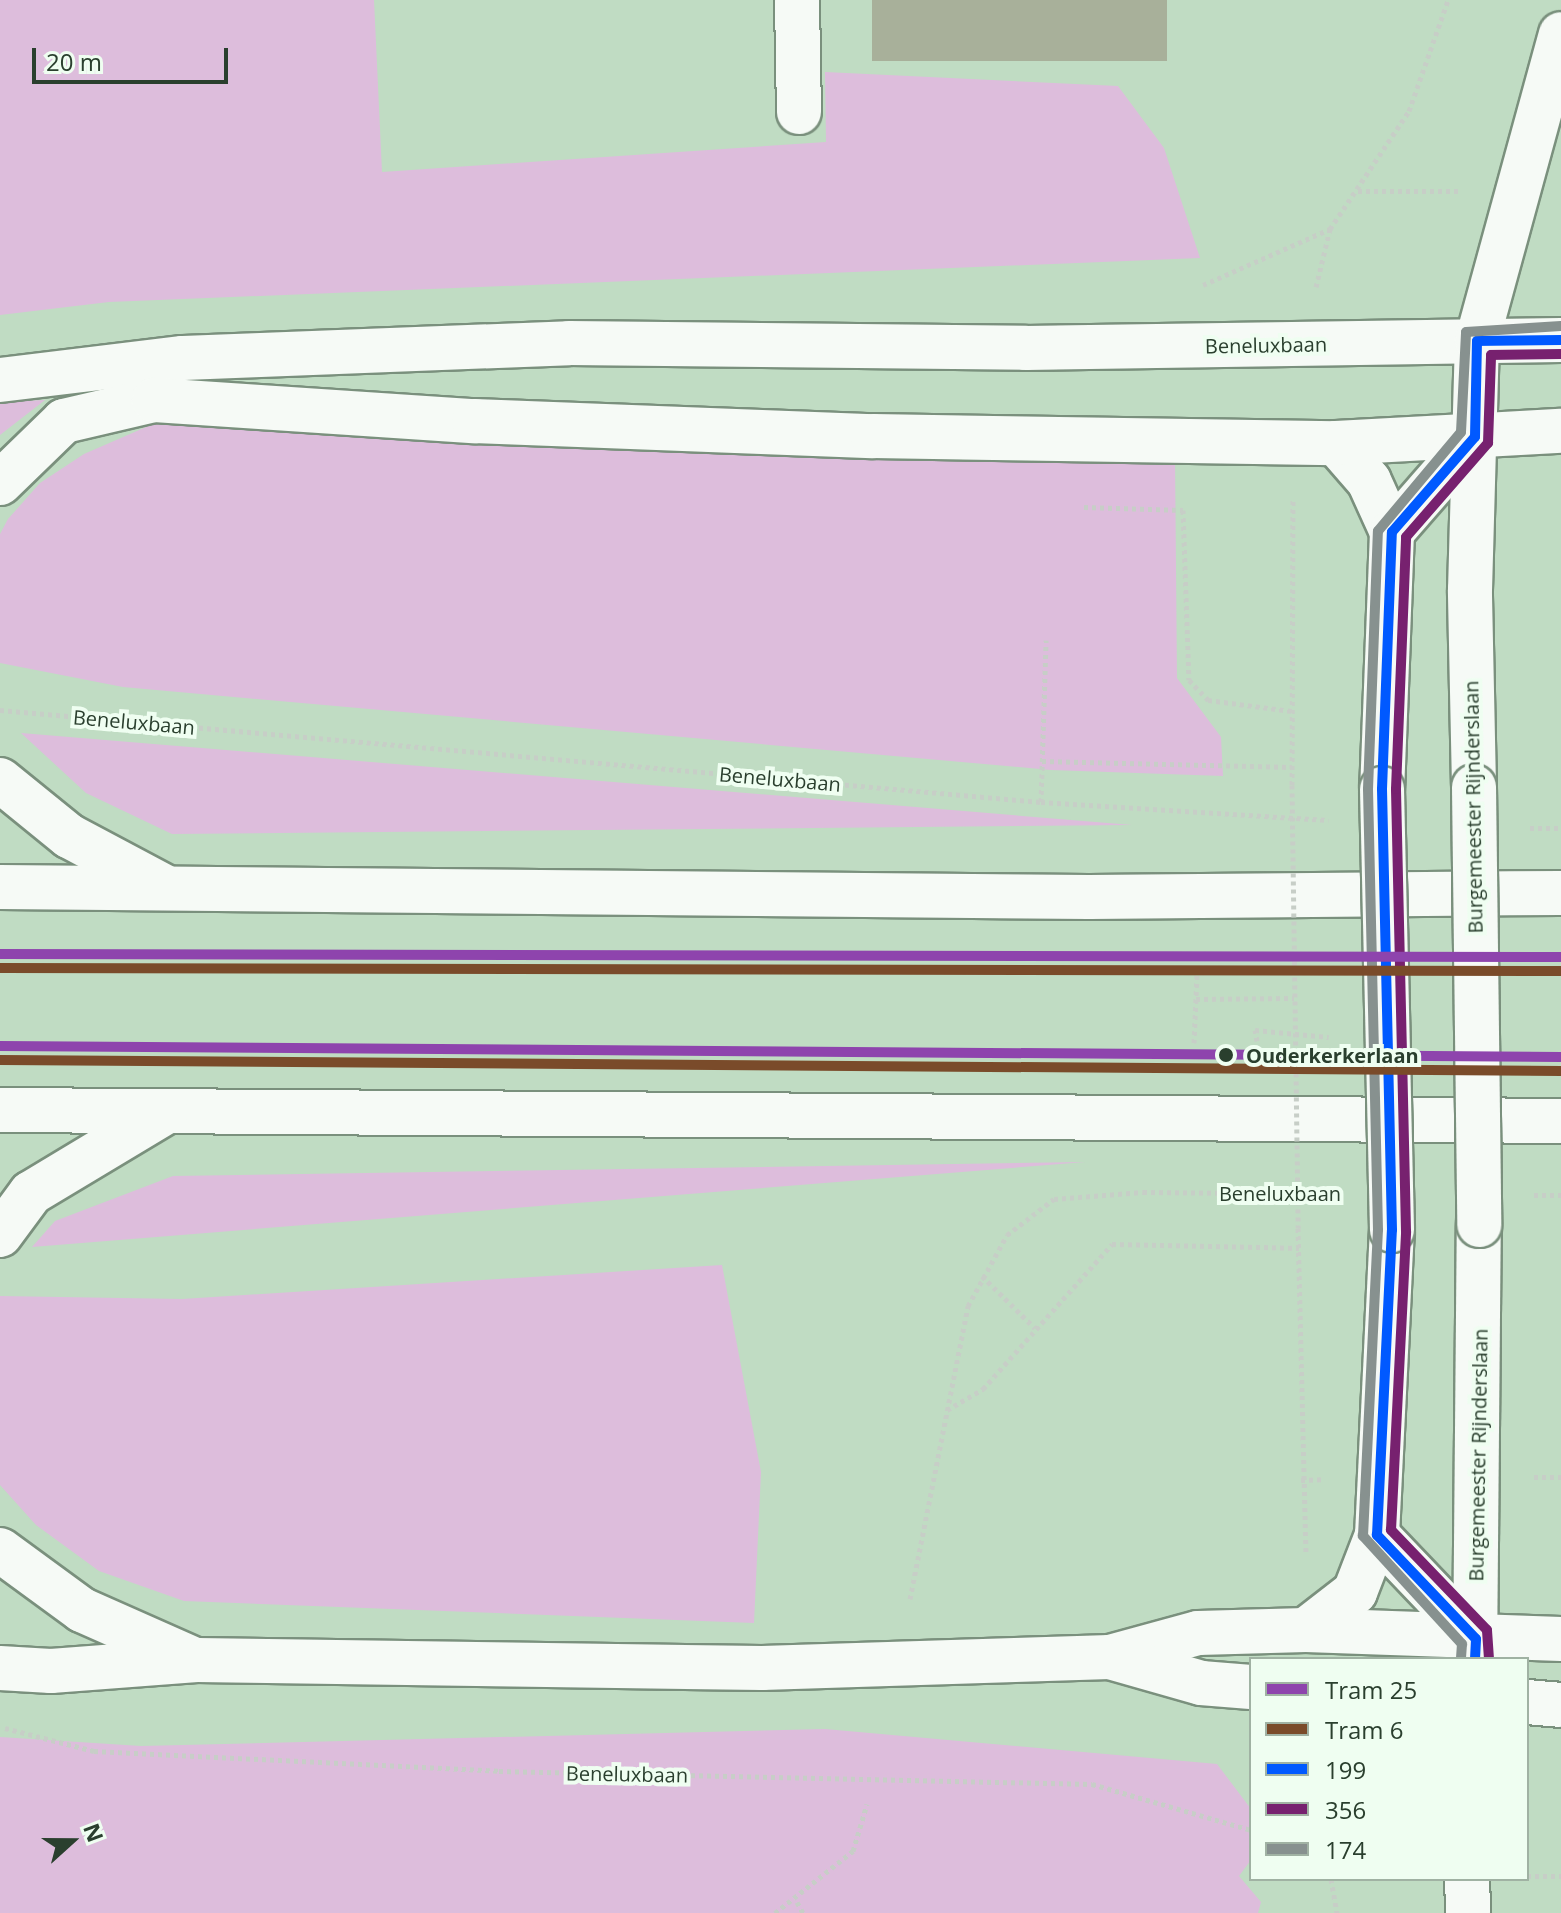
<!DOCTYPE html>
<html>
<head>
<meta charset="utf-8">
<style>
	body { margin:0 }
	#map { position:relative; width:1561px; height:1913px; overflow:hidden; background:#c0dcc3; font-family:"Open Sans",sans-serif }
	div>[style] { position:absolute }
	[style*='--x'] { left:calc(var(--x)*1px); top:calc(var(--y)*1px); width:calc(var(--w)*1px); rotate:calc(var(--a)*1deg) }
	.green>* { inset:0; background:#ddbddc }
	.building>* { inset:0; background:#a8b09a; transform-origin:0 0 }
	.path>* { height:5px; margin-top:-2.5px; transform-origin:0; background:repeating-linear-gradient(90deg,#c7cec7 0 4px,transparent 0 8px) }
	.roads { filter:drop-shadow(2px 0 #7a907d) drop-shadow(-2px 0 #7a907d) drop-shadow(0 2px #7a907d) drop-shadow(0 -2px #7a907d) }
	.minor>* { height:44px; margin:-22px; padding:0 22px; transform-origin:22px; border-radius:22px; background:#f6faf6 }
	.major>* { height:44px; margin:-22px; padding:0 22px; transform-origin:22px; border-radius:22px; background:#f6faf6 }
	.path-bridge>* { height:5px; margin-top:-2.5px; transform-origin:0; background:repeating-linear-gradient(90deg,#c7cec7 0 4px,transparent 0 8px) }
	.bridges { filter:drop-shadow(2px 0 #7a907d) drop-shadow(-2px 0 #7a907d) drop-shadow(0 2px #7a907d) drop-shadow(0 -2px #7a907d) }
	.major-bridge>* { height:44px; margin:-22px; padding:0 22px; transform-origin:22px; border-radius:22px; background:#f6faf6 }
	.bus-1>* { height:10px; margin:-5px; padding:0 5px; transform-origin:5px; border-radius:5px; background:#0059ff }
	.bus-2>* { height:10px; margin:-5px; padding:0 5px; transform-origin:5px; border-radius:5px; background:#77216f }
	.bus-3>* { height:10px; margin:-5px; padding:0 5px; transform-origin:5px; border-radius:5px; background:#87918f }
	.tram-1>* { height:10px; margin:-5px; padding:0 5px; transform-origin:5px; border-radius:5px; background:#8e44ad }
	.tram-2>* { height:10px; margin:-5px; padding:0 5px; transform-origin:5px; border-radius:5px; background:#7a4b2a }
	.dots>* { width:22px; height:22px; translate:-50% -50%; box-sizing:border-box; border:4px solid #effef1; border-radius:50% }
	span { translate:-50% -50%; white-space:nowrap; text-align:center; line-height:1.15; -webkit-text-stroke:8px #effef1; paint-order:stroke }
	.street-label { font-size:20px; color:#2a3f2e }
	.stop-label { font-size:20px; color:#2a3f2e; font-weight:700 }
	.left { translate:0 -50%; text-align:left }
	.legend { position:absolute; left:1249px; top:1657px; width:280px; height:224px; box-sizing:border-box; background:#effef1; border:2px solid #a0b2a3; margin:0; padding:10px 14px; list-style:none; font-size:24px; color:#2a3f2e }
	.legend li { display:flex; align-items:center; gap:16px; height:40px }
	.legend b { width:40px; border:2px solid #a0b2a3 }
	.north { position:absolute; left:32px; top:1801px; width:80px; height:80px; -webkit-text-stroke:6px #effef1; paint-order:stroke; rotate:69deg; font-size:22px; font-weight:700; line-height:32px; text-align:center; color:#2a3f2e }
	.north::after { content:''; display:block; margin:auto; width:28px; height:36px; background:#2a3f2e; clip-path:polygon(50% 0,100% 100%,50% 72%,0 100%) }
	.scale { position:absolute; left:32px; top:48px; width:196px; height:36px; box-sizing:border-box; border:4px solid #2a3f2e; border-top:0; padding-left:10px; font-size:24px; line-height:28px; white-space:nowrap; color:#2a3f2e; -webkit-text-stroke:6px #effef1; paint-order:stroke }
</style>
</head>
<body>
<div id="map">
	<div class="green">
		<i style="clip-path:polygon(0 0,374px 0,382px 172px,826px 142px,825px 72px,1118px 86px,1164px 148px,1200px 258px,109px 302px,0 315px)"></i>
		<i style="clip-path:polygon(45px 400px,0 435px,0 402px)"></i>
		<i style="clip-path:polygon(160px 421px,1175px 457px,1177px 678px,1221px 737px,1223px 776px,1051px 770px,123px 687px,0 663px,0 534px,8px 519px,40px 483px,84px 454px)"></i>
		<i style="clip-path:polygon(21px 733px,1132px 825px,172px 834px,86px 793px)"></i>
		<i style="clip-path:polygon(1085px 1162px,32px 1247px,55px 1221px,173px 1176px)"></i>
		<i style="clip-path:polygon(722px 1265px,761px 1472px,754px 1623px,184px 1601px,99px 1571px,36px 1525px,0 1485px,0 1296px,182px 1299px)"></i>
		<i style="clip-path:polygon(825px 1729px,1217px 1764px,1251px 1809px,1251px 1860px,1239px 1876px,1261px 1902px,1258px 1913px,0 1913px,0 1737px,141px 1746px)"></i>
	</div>
	<div class="building">
		<i style="left:872px;top:0;width:295px;height:61px"></i>
	</div>
	<div class="path">
		<i style="--x:1358;--y:191;--w:102;--a:0"></i>
		<i style="--x:1203;--y:285;--w:139;--a:-23.8"></i>
		<i style="--x:1316;--y:287;--w:60;--a:-76.4"></i>
		<i style="--x:1330;--y:229;--w:142;--a:-56.2"></i>
		<i style="--x:1409;--y:111;--w:118;--a:-70.6"></i>
		<i style="--x:1084;--y:507;--w:99;--a:1.7"></i>
		<i style="--x:1183;--y:510;--w:170;--a:88"></i>
		<i style="--x:1189;--y:680;--w:28;--a:46"></i>
		<i style="--x:1208;--y:700;--w:84;--a:7.5"></i>
		<i style="--x:0;--y:710;--w:1045;--a:5.05"></i>
		<i style="--x:1041;--y:802;--w:288;--a:3.6"></i>
		<i style="--x:1042;--y:761;--w:250;--a:1.4"></i>
		<i style="--x:1292;--y:785;--w:286;--a:-89.8"></i>
		<i style="--x:1041;--y:802;--w:162;--a:-88.2"></i>
		<i style="--x:1530;--y:828;--w:31;--a:0"></i>
		<i style="--x:1196;--y:999;--w:98;--a:-0.6"></i>
		<i style="--x:1257;--y:1041;--w:11;--a:-100"></i>
		<i style="--x:1255;--y:1030;--w:74;--a:5.4"></i>
		<i style="--x:1194;--y:1043;--w:69;--a:-87.5"></i>
		<i style="--x:1534;--y:1195;--w:27;--a:0"></i>
		<i style="--x:1298;--y:1228;--w:327;--a:88.6"></i>
		<i style="--x:982;--y:1276;--w:74;--a:44.5"></i>
		<i style="--x:947;--y:1410;--w:42;--a:-30.3"></i>
		<i style="--x:983;--y:1389;--w:194;--a:-48.3"></i>
		<i style="--x:1112;--y:1244;--w:187;--a:1.2"></i>
		<i style="--x:1534;--y:1477;--w:27;--a:0"></i>
		<i style="--x:1301;--y:1480;--w:23;--a:-2"></i>
		<i style="--x:910;--y:1599;--w:299;--a:-78.8"></i>
		<i style="--x:968;--y:1306;--w:81;--a:-61.2"></i>
		<i style="--x:1007;--y:1235;--w:59;--a:-37.5"></i>
		<i style="--x:1054;--y:1199;--w:89;--a:-4.5"></i>
		<i style="--x:1143;--y:1192;--w:193;--a:0.6"></i>
		<i style="--x:5;--y:1728;--w:92;--a:14.5"></i>
		<i style="--x:94;--y:1751;--w:405;--a:2.8"></i>
		<i style="--x:499;--y:1771;--w:593;--a:1.26"></i>
		<i style="--x:1092;--y:1784;--w:166;--a:16.1"></i>
		<i style="--x:1527;--y:1876;--w:34;--a:0"></i>
		<i style="--x:1331;--y:1879;--w:35;--a:80"></i>
		<i style="--x:797;--y:1902;--w:13;--a:61"></i>
		<i style="--x:775;--y:1913;--w:100;--a:-38.5"></i>
		<i style="--x:853;--y:1851;--w:49;--a:-73.4"></i>
	</div>
	<div class="roads">
		<div class="minor">
			<i style="--x:797;--y:0;--w:112;--a:89"></i>
			<i style="--x:1377;--y:1535;--w:144;--a:46.4"></i>
		</div>
		<div class="major">
			<i style="--x:0;--y:380;--w:184;--a:-6.9"></i>
			<i style="--x:183;--y:358;--w:386;--a:-2.2"></i>
			<i style="--x:569;--y:343;--w:457;--a:0.6"></i>
			<i style="--x:1026;--y:348;--w:535;--a:-0.86"></i>
			<i style="--x:1336;--y:443;--w:50;--a:49"></i>
			<i style="--x:1369;--y:481;--w:56;--a:65.7"></i>
			<i style="--x:1392;--y:532;--w:257;--a:92.2"></i>
			<i style="--x:0;--y:483;--w:89;--a:-44.1"></i>
			<i style="--x:64;--y:421;--w:92;--a:-13.1"></i>
			<i style="--x:154;--y:400;--w:321;--a:3.8"></i>
			<i style="--x:474;--y:421;--w:399;--a:2.2"></i>
			<i style="--x:873;--y:436;--w:463;--a:0.9"></i>
			<i style="--x:1336;--y:443;--w:225;--a:-3.1"></i>
			<i style="--x:1392;--y:532;--w:126;--a:-48.9"></i>
			<i style="--x:0;--y:780;--w:89;--a:39.1"></i>
			<i style="--x:69;--y:836;--w:106;--a:28"></i>
			<i style="--x:1474;--y:787;--w:197;--a:-91.2"></i>
			<i style="--x:1470;--y:590;--w:249;--a:-88.4"></i>
			<i style="--x:1477;--y:341;--w:318;--a:-74.7"></i>
			<i style="--x:0;--y:887;--w:1089;--a:0.53"></i>
			<i style="--x:1089;--y:897;--w:472;--a:-0.5"></i>
			<i style="--x:0;--y:1110;--w:1561;--a:0.4"></i>
			<i style="--x:0;--y:1235;--w:52;--a:-53.6"></i>
			<i style="--x:31;--y:1193;--w:157;--a:-31"></i>
			<i style="--x:0;--y:1550;--w:102;--a:36.2"></i>
			<i style="--x:82;--y:1610;--w:119;--a:23.8"></i>
			<i style="--x:1306;--y:1630;--w:62;--a:-37.8"></i>
			<i style="--x:1355;--y:1592;--w:61;--a:-68.9"></i>
			<i style="--x:1377;--y:1535;--w:305;--a:-87.2"></i>
			<i style="--x:1110;--y:1657;--w:91;--a:-15.3"></i>
			<i style="--x:1198;--y:1633;--w:108;--a:-1.6"></i>
			<i style="--x:1306;--y:1630;--w:255;--a:2"></i>
			<i style="--x:1475;--y:1659;--w:434;--a:-89.5"></i>
			<i style="--x:0;--y:1668;--w:51;--a:3.4"></i>
			<i style="--x:51;--y:1671;--w:146;--a:-4.3"></i>
			<i style="--x:197;--y:1660;--w:565;--a:0.81"></i>
			<i style="--x:762;--y:1668;--w:348;--a:-1.8"></i>
			<i style="--x:1110;--y:1657;--w:95;--a:15.9"></i>
			<i style="--x:1201;--y:1683;--w:50;--a:4.6"></i>
			<i style="--x:1527;--y:1702;--w:34;--a:5"></i>
			<i style="--x:1467;--y:1879;--w:34;--a:88"></i>
		</div>
	</div>
	<div class="path-bridge">
		<i style="--x:1292;--y:785;--w:443;--a:89.2"></i>
	</div>
	<div class="bridges">
		<div class="major-bridge">
			<i style="--x:1474;--y:787;--w:438;--a:89.3"></i>
			<i style="--x:1382;--y:789;--w:441;--a:88.7"></i>
		</div>
	</div>
	<div class="bus-1">
		<i style="--x:1475;--y:1659;--w:20;--a:-87"></i>
		<i style="--x:1476;--y:1639;--w:144;--a:-133.6"></i>
		<i style="--x:1377;--y:1535;--w:305;--a:-87.2"></i>
		<i style="--x:1392;--y:1230;--w:441;--a:-91.3"></i>
		<i style="--x:1382;--y:789;--w:257;--a:-87.8"></i>
		<i style="--x:1392;--y:532;--w:126;--a:-48.9"></i>
		<i style="--x:1475;--y:437;--w:96;--a:-88.8"></i>
		<i style="--x:1477;--y:341;--w:84;--a:-0.7"></i>
	</div>
	<div class="bus-2">
		<i style="--x:1489;--y:1659;--w:29;--a:-94"></i>
		<i style="--x:1487;--y:1630;--w:139;--a:-133.8"></i>
		<i style="--x:1391;--y:1530;--w:299;--a:-87.1"></i>
		<i style="--x:1406;--y:1231;--w:442;--a:-91.3"></i>
		<i style="--x:1396;--y:789;--w:252;--a:-87.7"></i>
		<i style="--x:1406;--y:537;--w:125;--a:-48.9"></i>
		<i style="--x:1488;--y:443;--w:88;--a:-88"></i>
		<i style="--x:1491;--y:355;--w:70;--a:-0.8"></i>
	</div>
	<div class="bus-3">
		<i style="--x:1461;--y:1658;--w:14;--a:-86"></i>
		<i style="--x:1462;--y:1644;--w:147;--a:-132.5"></i>
		<i style="--x:1363;--y:1536;--w:306;--a:-87.2"></i>
		<i style="--x:1378;--y:1230;--w:441;--a:-91.3"></i>
		<i style="--x:1368;--y:789;--w:258;--a:-87.8"></i>
		<i style="--x:1378;--y:531;--w:129;--a:-50"></i>
		<i style="--x:1461;--y:432;--w:100;--a:-87.1"></i>
		<i style="--x:1466;--y:332;--w:95;--a:-3.6"></i>
	</div>
	<div class="tram-1">
		<i style="--x:0;--y:954;--w:1561;--a:0.11"></i>
		<i style="--x:0;--y:1046;--w:1561;--a:0.4"></i>
	</div>
	<div class="tram-2">
		<i style="--x:0;--y:968;--w:1561;--a:0.11"></i>
		<i style="--x:0;--y:1060;--w:1561;--a:0.4"></i>
	</div>
	<div class="dots">
		<i style="left:1226px;top:1055px;background:#2a3f2e"></i>
	</div>
	<div class="street-label">
		<span style="left:1266px;top:345px;rotate:-1deg">Beneluxbaan</span>
		<span style="left:134px;top:722px;rotate:5deg">Beneluxbaan</span>
		<span style="left:780px;top:779px;rotate:5deg">Beneluxbaan</span>
		<span style="left:1473px;top:807px;rotate:-91deg">Burgemeester Rijnderslaan</span>
		<span style="left:1280px;top:1193px">Beneluxbaan</span>
		<span style="left:1478px;top:1455px;rotate:-89deg">Burgemeester Rijnderslaan</span>
		<span style="left:627px;top:1774px;rotate:1deg">Beneluxbaan</span>
	</div>
	<div class="stop-label">
		<span class="left" style="left:1246px;top:1055px">Ouderkerkerlaan</span>
	</div>
	<ul class="legend">
	<li><b style="height:10px;background:#8e44ad"></b>Tram 25</li>
	<li><b style="height:10px;background:#7a4b2a"></b>Tram 6</li>
	<li><b style="height:10px;background:#0059ff"></b>199</li>
	<li><b style="height:10px;background:#77216f"></b>356</li>
	<li><b style="height:10px;background:#87918f"></b>174</li>
	</ul>
	<div class="north">N</div>
	<div class="scale">20 m</div>
</div>
</body>
</html>
